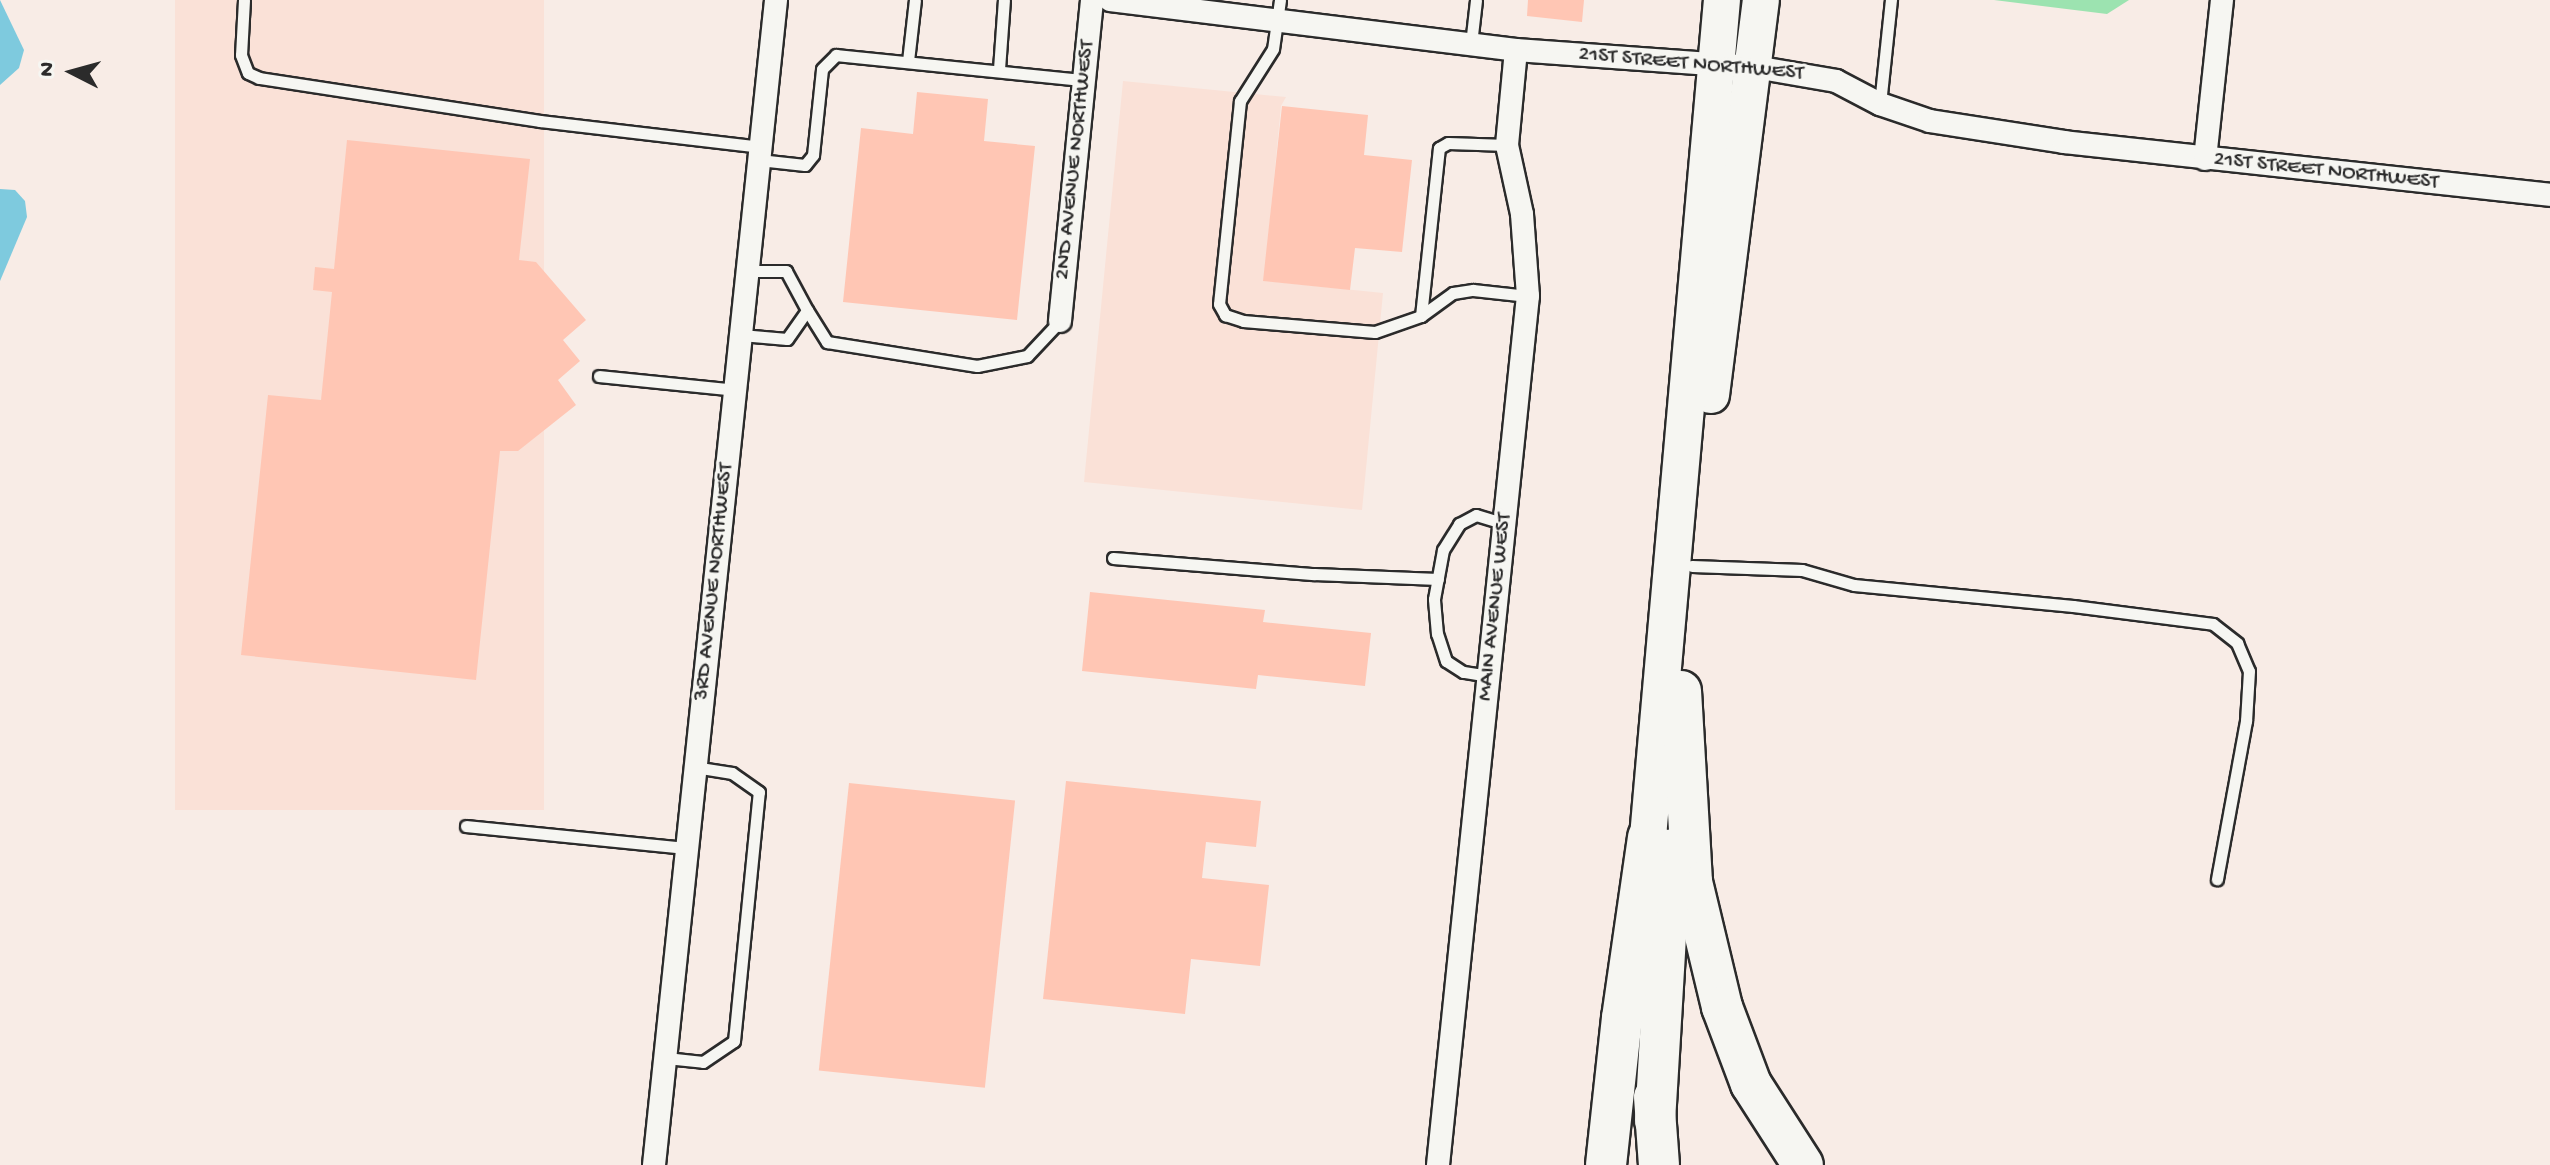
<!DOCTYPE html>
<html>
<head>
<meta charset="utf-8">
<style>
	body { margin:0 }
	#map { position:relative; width:2550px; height:1165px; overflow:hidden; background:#f8ece6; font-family:"Gochi Hand",sans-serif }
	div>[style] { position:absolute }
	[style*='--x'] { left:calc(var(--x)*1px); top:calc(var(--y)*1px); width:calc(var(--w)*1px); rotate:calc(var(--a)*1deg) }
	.built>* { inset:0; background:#fae1d7; transform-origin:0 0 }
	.green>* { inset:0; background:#9ce3b0 }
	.water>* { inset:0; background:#7ecade }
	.building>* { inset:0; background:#ffc6b4; transform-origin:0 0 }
	.roads { filter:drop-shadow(2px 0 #2b2b2b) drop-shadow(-2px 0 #2b2b2b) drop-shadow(0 2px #2b2b2b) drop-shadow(0 -2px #2b2b2b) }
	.service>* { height:11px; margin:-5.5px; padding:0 5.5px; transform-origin:5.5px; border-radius:5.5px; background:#f6f6f2 }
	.minor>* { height:22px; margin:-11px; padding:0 11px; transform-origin:11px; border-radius:11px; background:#f6f6f2 }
	.primary>* { height:36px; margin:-18px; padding:0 18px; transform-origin:18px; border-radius:18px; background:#f6f6f2 }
	.motorway>* { height:40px; margin:-20px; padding:0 20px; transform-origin:20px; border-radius:20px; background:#f6f6f2 }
	span { translate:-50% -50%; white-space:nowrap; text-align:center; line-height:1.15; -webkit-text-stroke:6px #f6f6f2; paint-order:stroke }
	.street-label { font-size:22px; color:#2b2b2b }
	.north { position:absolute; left:32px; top:32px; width:80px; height:80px; -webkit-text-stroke:6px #f6f6f2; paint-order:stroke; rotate:276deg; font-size:22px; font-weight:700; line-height:32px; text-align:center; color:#2b2b2b }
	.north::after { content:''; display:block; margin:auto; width:28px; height:36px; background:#2b2b2b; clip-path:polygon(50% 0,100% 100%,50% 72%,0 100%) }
</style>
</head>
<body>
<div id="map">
	<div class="built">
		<i style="left:175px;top:0;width:369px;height:810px"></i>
		<i style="clip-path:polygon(1123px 81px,1286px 97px,1281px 106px,1264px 281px,1383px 293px,1362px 510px,1084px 482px)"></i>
	</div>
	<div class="green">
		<i style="clip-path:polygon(1994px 0,2129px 0,2107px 14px)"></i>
	</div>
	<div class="water">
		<i style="clip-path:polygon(0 0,24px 50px,19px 68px,0 85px)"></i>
		<i style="clip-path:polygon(0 189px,15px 190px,25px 201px,27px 217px,0 281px)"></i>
	</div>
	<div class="building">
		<i style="clip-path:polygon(1528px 0,1584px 0,1582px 22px,1527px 16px)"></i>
		<i style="clip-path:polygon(917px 92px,988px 99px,984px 141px,1035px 146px,1017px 320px,843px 302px,861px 128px,913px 134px)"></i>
		<i style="clip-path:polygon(1282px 106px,1368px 115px,1364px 155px,1412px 160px,1402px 252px,1355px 248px,1350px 290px,1263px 281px)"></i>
		<i style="clip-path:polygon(347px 140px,530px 159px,519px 260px,536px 262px,586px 320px,563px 340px,580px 361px,558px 380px,576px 405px,518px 451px,500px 451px,476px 680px,241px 655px,268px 395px,321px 400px,332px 292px,313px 290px,315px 267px,334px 269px)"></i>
		<i style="clip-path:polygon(1090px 592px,1265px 610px,1263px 622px,1371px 633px,1365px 686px,1258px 675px,1256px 689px,1082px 671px)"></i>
		<i style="clip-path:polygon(1066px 781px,1261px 801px,1256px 847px,1206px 842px,1202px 878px,1269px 885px,1260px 966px,1191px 959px,1185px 1014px,1043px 999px)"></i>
		<i style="left:849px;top:783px;width:167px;height:289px;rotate:6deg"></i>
	</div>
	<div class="roads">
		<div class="service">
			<i style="--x:244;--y:0;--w:55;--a:93.1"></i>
			<i style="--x:241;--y:55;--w:19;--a:69"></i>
			<i style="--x:248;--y:73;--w:12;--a:24"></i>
			<i style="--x:259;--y:78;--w:284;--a:8.7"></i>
			<i style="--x:540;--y:121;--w:223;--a:6.7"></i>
			<i style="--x:1280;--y:0;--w:49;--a:98.1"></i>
			<i style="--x:1273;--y:49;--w:62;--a:122.4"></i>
			<i style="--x:1240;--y:101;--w:204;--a:95.9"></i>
			<i style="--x:1219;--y:304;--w:13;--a:61"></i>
			<i style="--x:1225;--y:315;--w:19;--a:18"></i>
			<i style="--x:1243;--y:321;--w:132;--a:4.8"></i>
			<i style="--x:1375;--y:332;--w:49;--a:-19.2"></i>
			<i style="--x:1421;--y:316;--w:39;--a:-36"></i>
			<i style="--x:1453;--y:293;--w:20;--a:-9"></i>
			<i style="--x:1473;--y:290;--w:55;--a:6.2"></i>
			<i style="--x:1471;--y:44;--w:44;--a:-83.5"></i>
			<i style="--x:908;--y:61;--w:61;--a:-83.5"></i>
			<i style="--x:999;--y:69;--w:69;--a:-85.9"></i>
			<i style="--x:1880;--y:104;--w:105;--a:-84"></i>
			<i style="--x:759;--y:160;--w:46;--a:6.2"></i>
			<i style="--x:805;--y:165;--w:13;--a:-51"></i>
			<i style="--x:813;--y:155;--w:86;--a:-84"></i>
			<i style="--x:822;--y:69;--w:20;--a:-45"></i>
			<i style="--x:836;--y:55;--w:249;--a:5.8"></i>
			<i style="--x:807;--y:310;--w:38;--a:58"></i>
			<i style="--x:827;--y:342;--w:152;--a:9.1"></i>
			<i style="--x:977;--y:366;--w:51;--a:-11.3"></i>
			<i style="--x:1027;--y:356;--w:48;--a:-46.7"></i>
			<i style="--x:1421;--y:316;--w:169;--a:-83.9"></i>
			<i style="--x:1439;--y:148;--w:10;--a:-29"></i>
			<i style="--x:1448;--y:143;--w:59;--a:1.9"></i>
			<i style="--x:741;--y:335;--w:46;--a:5"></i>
			<i style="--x:787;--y:339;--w:35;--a:-55"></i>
			<i style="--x:807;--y:310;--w:44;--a:-118.3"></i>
			<i style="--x:786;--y:271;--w:38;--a:180"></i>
			<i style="--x:599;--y:376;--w:138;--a:5.8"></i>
			<i style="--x:1113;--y:558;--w:202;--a:4.6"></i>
			<i style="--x:1314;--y:574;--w:124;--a:2.3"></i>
			<i style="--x:1692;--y:566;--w:110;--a:2.1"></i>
			<i style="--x:1802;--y:570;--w:54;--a:16.1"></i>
			<i style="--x:1854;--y:585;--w:220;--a:5.5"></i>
			<i style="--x:2073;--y:606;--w:141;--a:7.3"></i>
			<i style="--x:2213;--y:624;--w:31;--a:38"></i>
			<i style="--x:2237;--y:643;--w:30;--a:67"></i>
			<i style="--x:2249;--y:671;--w:50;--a:93.4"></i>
			<i style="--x:2246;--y:721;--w:161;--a:100.4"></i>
			<i style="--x:1489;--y:676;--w:26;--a:-171"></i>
			<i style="--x:1463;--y:672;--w:20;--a:-147"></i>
			<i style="--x:1446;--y:661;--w:28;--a:-108"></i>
			<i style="--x:1437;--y:634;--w:35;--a:-95"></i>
			<i style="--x:1434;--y:599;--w:50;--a:-79.6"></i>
			<i style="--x:1443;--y:550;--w:31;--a:-58"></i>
			<i style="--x:1459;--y:524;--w:19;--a:-28"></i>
			<i style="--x:1476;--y:515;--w:30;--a:17"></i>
			<i style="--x:466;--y:826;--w:223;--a:5.7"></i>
			<i style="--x:666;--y:1058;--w:37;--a:6"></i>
			<i style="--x:703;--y:1062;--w:37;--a:-34"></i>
			<i style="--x:734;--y:1041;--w:250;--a:-84.3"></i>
			<i style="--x:759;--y:792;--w:33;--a:-145"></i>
			<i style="--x:732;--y:773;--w:36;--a:-171"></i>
		</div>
		<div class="minor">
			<i style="--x:1110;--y:0;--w:409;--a:7"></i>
			<i style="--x:1516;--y:50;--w:240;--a:4.1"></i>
			<i style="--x:1755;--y:67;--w:82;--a:9.8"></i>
			<i style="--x:1836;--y:81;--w:50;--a:27.6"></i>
			<i style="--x:1880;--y:104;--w:53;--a:18.8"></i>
			<i style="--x:1930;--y:121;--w:136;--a:8.9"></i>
			<i style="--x:2064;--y:142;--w:489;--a:6.2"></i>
			<i style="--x:2205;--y:159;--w:160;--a:-83.9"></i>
			<i style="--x:1060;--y:321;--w:323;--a:-84.3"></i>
			<i style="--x:654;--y:1165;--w:1171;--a:-84.02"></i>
			<i style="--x:1438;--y:1165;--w:874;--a:-84.09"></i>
			<i style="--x:1528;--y:296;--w:82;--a:-94.2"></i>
			<i style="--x:1522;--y:214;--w:71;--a:-102.3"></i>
			<i style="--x:1507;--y:145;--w:95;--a:-84.6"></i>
		</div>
		<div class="primary">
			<i style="--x:1711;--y:395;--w:398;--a:-82.8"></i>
			<i style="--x:1648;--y:837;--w:840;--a:-84.95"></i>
		</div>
		<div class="motorway">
			<i style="--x:1681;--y:691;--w:191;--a:86.7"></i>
			<i style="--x:1692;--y:882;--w:129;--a:76.5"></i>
			<i style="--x:1722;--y:1007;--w:82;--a:69.4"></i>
			<i style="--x:1751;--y:1084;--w:96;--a:57.3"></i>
			<i style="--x:1654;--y:1097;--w:68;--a:85.8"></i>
			<i style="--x:1655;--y:1121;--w:272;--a:-86.6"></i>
			<i style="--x:1606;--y:1165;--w:148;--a:-83.8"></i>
			<i style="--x:1622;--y:1018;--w:183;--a:-81.8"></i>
		</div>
	</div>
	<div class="street-label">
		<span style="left:1691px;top:65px;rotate:5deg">21ST STREET NORTHWEST</span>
		<span style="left:1076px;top:160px;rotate:-84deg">2ND AVENUE NORTHWEST</span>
		<span style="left:2326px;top:172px;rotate:6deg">21ST STREET NORTHWEST</span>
		<span style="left:715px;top:582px;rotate:-84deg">3RD AVENUE NORTHWEST</span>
		<span style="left:1496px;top:607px;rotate:-84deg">MAIN AVENUE WEST</span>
	</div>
	<div class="north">N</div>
</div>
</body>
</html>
